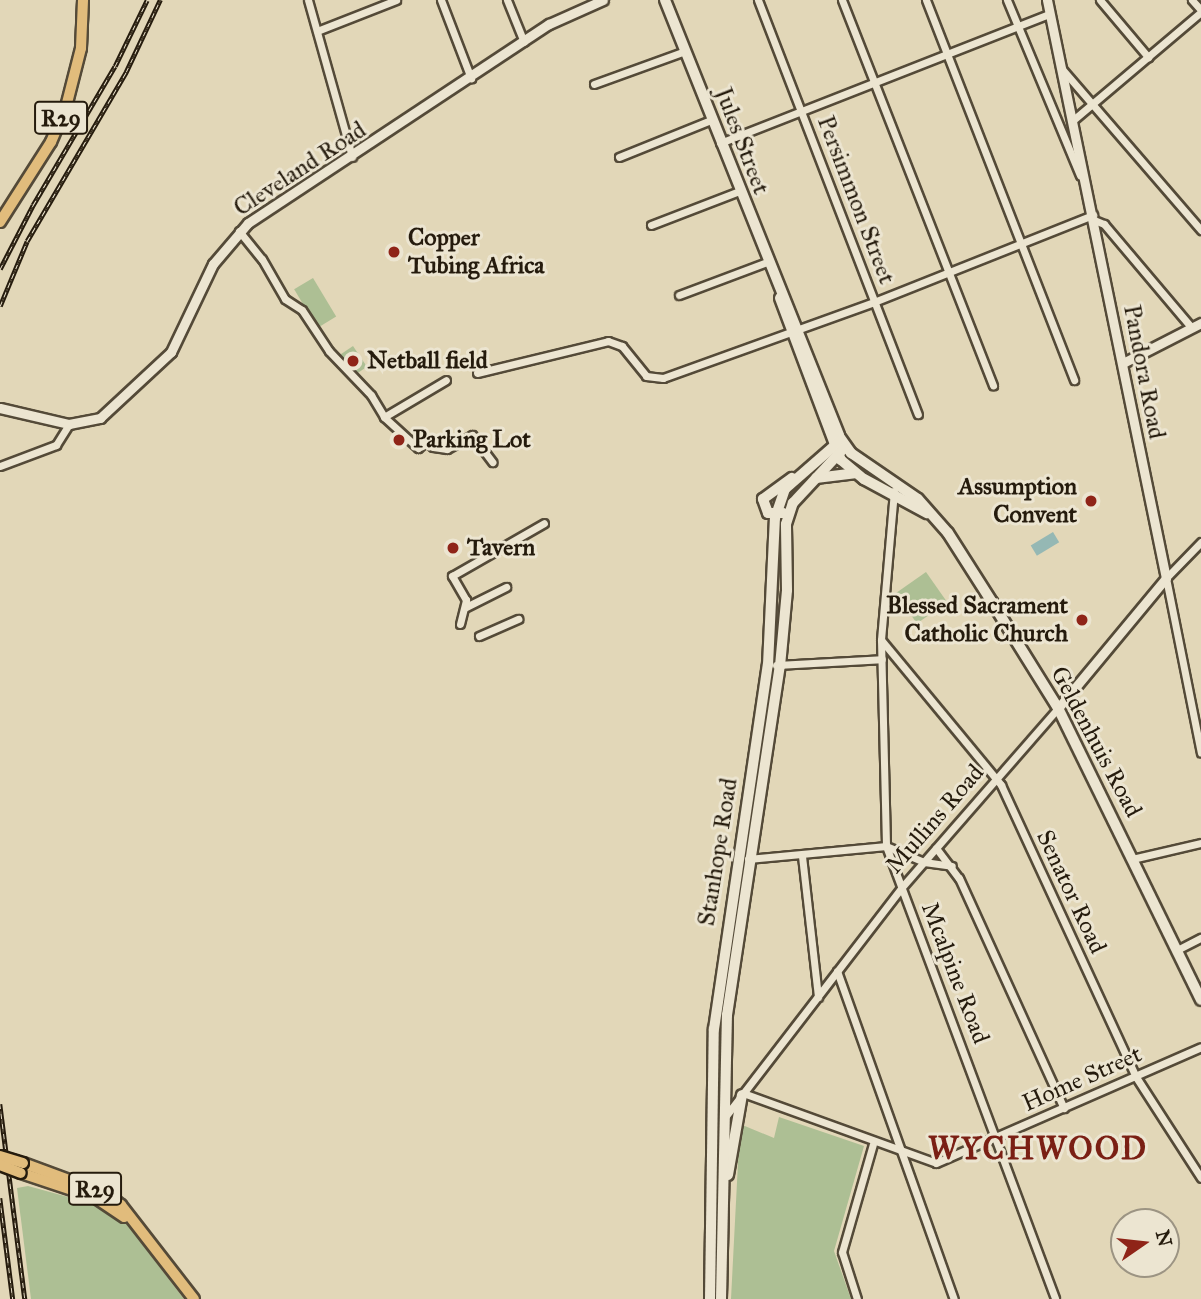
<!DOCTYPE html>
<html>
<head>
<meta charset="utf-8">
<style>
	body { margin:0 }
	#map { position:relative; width:1201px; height:1299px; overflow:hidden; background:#e2d7b8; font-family:"IM FELL Great Primer",serif }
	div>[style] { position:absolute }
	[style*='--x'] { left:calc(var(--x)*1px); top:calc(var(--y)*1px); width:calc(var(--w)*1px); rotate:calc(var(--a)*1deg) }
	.green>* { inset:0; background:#adbf94; transform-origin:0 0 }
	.water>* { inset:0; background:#95b8b4; transform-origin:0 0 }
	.roads { filter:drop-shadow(2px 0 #544a38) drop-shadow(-2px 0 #544a38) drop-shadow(0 2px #544a38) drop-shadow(0 -2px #544a38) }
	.minor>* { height:7px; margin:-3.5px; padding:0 3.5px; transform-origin:3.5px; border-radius:3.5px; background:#ece5d1 }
	.tertiary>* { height:9px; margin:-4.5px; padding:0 4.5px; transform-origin:4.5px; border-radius:4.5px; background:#ece5d1 }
	.secondary>* { height:10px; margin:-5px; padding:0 5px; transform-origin:5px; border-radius:5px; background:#ece5d1 }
	.primary>* { height:10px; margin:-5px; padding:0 5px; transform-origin:5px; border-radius:5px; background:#e1bc7c }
	.rail>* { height:4.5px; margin-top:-2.25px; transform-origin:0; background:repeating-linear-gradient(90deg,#ece5d1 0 5px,#251b0d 0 10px); box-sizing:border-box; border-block:2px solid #251b0d }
	.bridges { filter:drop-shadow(2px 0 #251b0d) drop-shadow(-2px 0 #251b0d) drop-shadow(0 2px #251b0d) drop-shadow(0 -2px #251b0d) }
	.primary-bridge>* { height:10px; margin:-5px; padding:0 5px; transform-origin:5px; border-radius:5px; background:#e1bc7c }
	.dots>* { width:19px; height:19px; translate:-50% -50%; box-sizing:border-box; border:4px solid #ece5d1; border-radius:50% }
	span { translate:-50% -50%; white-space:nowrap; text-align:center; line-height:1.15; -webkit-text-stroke:6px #ece5d1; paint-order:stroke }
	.shield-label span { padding:2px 5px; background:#ece5d1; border:2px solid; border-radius:5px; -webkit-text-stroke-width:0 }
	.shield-label { font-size:23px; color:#251b0d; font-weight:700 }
	.street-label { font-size:24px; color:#251b0d }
	.poi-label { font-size:24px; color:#251b0d; font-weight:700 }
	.left { translate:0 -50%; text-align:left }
	.right { translate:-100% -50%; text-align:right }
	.district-label { font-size:32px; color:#7a1f14; font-weight:700; letter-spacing:2px }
	.north { position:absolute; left:1110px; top:1208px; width:70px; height:70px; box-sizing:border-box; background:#ece5d1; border:2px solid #9c9483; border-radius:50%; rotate:76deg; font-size:19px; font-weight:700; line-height:28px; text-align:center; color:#251b0d }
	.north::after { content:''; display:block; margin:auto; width:24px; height:32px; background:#8f2418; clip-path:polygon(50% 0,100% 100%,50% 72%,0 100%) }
</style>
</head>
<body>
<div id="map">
	<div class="green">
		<i style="left:313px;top:278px;width:45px;height:22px;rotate:59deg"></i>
		<i style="left:353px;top:346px;width:25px;height:17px;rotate:56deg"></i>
		<i style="left:926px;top:572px;width:37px;height:37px;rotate:55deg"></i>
		<i style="clip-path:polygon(779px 1117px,864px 1146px,834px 1251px,851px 1299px,731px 1299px,740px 1124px,774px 1138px)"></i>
		<i style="clip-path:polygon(28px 1186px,101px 1206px,126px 1223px,184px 1299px,31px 1299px,17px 1188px)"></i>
	</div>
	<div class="water">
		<i style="left:1053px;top:532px;width:12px;height:26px;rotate:59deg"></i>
	</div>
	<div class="roads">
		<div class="minor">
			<i style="--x:308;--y:0;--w:163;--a:74.3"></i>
			<i style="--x:441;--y:0;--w:84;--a:69"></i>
			<i style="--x:507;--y:0;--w:45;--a:68"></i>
			<i style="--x:758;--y:0;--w:444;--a:68.9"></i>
			<i style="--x:842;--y:0;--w:414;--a:68.6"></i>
			<i style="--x:926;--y:0;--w:408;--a:68.7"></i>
			<i style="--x:1007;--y:0;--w:190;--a:67.4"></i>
			<i style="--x:1100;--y:0;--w:75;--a:49.9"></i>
			<i style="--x:1192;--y:0;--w:13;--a:48"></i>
			<i style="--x:317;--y:31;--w:85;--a:-21.4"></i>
			<i style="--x:1062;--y:69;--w:213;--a:49.2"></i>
			<i style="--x:594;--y:84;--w:97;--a:-19.9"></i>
			<i style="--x:1072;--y:121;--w:169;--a:-40.2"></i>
			<i style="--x:720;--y:143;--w:354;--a:-21.4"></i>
			<i style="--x:619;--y:157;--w:99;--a:-21.9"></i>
			<i style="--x:1094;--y:220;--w:11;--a:22"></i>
			<i style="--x:1104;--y:224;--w:136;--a:49.8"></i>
			<i style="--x:651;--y:225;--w:94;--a:-21.1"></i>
			<i style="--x:239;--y:231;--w:36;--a:51"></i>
			<i style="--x:262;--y:259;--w:46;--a:60.1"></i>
			<i style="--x:285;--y:299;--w:20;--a:33"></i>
			<i style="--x:302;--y:310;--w:49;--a:56.6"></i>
			<i style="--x:329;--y:351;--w:61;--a:46.3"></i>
			<i style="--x:371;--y:395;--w:26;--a:59"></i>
			<i style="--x:384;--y:417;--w:46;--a:42.4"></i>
			<i style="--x:418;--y:448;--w:11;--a:-41"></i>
			<i style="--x:426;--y:441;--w:9;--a:41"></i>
			<i style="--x:433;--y:447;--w:14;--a:8"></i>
			<i style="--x:447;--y:449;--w:29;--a:-29"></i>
			<i style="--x:472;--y:435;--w:34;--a:53"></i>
			<i style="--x:679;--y:295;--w:94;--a:-20.6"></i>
			<i style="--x:477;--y:373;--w:135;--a:-13.7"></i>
			<i style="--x:608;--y:341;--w:15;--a:20"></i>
			<i style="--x:622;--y:346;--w:38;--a:51"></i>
			<i style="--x:646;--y:376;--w:17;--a:7"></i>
			<i style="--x:663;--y:378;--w:224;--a:-19.8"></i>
			<i style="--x:874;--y:302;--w:236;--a:-21.7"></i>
			<i style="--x:384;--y:417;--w:72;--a:-30.8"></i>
			<i style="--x:0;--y:466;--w:60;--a:-20.6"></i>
			<i style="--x:56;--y:445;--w:25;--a:-58"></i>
			<i style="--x:894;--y:491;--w:150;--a:95"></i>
			<i style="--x:881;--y:640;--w:206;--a:88.6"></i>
			<i style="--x:886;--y:846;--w:483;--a:69.5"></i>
			<i style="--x:1201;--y:542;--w:50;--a:134.2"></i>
			<i style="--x:1166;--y:578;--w:178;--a:78.7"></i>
			<i style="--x:466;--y:607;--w:45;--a:-26.6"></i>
			<i style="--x:460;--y:624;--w:25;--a:-76"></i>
			<i style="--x:466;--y:600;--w:28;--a:-120"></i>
			<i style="--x:452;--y:576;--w:106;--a:-29.9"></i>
			<i style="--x:479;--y:636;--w:43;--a:-23.6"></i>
			<i style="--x:882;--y:641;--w:187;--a:50.4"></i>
			<i style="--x:1001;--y:785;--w:322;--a:65.2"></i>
			<i style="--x:1136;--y:1077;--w:120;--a:57.2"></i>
			<i style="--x:776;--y:665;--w:106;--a:-3.2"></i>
			<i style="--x:936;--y:848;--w:38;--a:53"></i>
			<i style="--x:959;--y:878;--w:253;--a:65.5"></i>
			<i style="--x:802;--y:856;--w:142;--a:83.5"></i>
			<i style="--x:748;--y:859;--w:139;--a:-5.4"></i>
			<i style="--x:886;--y:846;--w:41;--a:22.8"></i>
			<i style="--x:924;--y:862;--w:28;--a:8"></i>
			<i style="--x:1132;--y:859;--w:71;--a:-13.1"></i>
			<i style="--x:1177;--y:950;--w:27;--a:-27"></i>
			<i style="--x:837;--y:971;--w:348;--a:70.4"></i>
			<i style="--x:743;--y:1093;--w:205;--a:19.9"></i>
			<i style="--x:936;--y:1163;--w:289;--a:-23.6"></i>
			<i style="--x:725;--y:1117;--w:290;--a:-52.4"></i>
			<i style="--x:902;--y:887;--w:237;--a:-48.9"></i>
			<i style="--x:857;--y:1299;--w:49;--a:-107.7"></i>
			<i style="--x:842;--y:1252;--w:112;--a:-74"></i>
		</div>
		<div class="tertiary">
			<i style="--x:1047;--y:0;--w:590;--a:78.37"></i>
			<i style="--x:1166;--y:578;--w:169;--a:129.7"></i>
			<i style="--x:1123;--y:363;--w:88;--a:-27.1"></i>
			<i style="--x:0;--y:408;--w:71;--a:13.1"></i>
			<i style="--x:69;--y:424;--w:32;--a:-11"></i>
			<i style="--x:100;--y:418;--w:97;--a:-42.9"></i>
			<i style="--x:171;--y:352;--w:98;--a:-64.5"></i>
			<i style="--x:213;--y:264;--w:54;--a:-49.5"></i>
			<i style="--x:248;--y:223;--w:361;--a:-33.5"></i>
			<i style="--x:549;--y:24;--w:59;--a:-24"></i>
		</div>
		<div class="secondary">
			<i style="--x:665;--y:0;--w:469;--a:68.2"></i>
			<i style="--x:839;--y:436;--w:21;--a:55"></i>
			<i style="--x:851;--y:453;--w:81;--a:34.5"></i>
			<i style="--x:918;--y:499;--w:45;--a:48.6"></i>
			<i style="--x:948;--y:533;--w:82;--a:57.5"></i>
			<i style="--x:992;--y:602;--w:125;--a:58.1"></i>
			<i style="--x:1058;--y:708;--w:325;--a:63.9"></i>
			<i style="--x:780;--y:298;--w:173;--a:69.4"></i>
			<i style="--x:841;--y:460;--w:30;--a:40"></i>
			<i style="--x:864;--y:479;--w:72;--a:28.4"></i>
			<i style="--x:816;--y:478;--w:39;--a:-7"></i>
			<i style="--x:783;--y:513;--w:15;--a:180"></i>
			<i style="--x:768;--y:513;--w:15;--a:-110"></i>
			<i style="--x:763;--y:499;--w:36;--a:-36"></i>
			<i style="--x:728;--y:1175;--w:81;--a:-80.1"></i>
			<i style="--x:710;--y:1299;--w:270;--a:-89.2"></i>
			<i style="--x:714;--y:1029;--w:368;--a:-81.6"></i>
			<i style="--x:768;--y:665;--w:147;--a:-87.3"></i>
			<i style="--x:775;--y:518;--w:31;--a:-71"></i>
			<i style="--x:785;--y:489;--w:74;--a:-41.2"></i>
			<i style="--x:721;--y:1299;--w:284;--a:-88.8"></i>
			<i style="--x:727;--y:1015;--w:353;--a:-81.4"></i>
			<i style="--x:780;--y:666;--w:76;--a:-84.7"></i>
			<i style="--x:787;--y:590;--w:66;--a:-90.9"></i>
			<i style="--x:786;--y:524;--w:22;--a:-72"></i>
			<i style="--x:793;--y:503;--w:76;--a:-47.1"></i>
		</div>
		<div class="primary">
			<i style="--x:0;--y:222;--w:95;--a:-57.5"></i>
			<i style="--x:51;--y:142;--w:38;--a:-67"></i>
			<i style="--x:66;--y:107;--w:61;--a:-75.7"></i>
			<i style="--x:81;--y:48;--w:48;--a:-87.6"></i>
			<i style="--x:23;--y:1163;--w:90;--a:20.3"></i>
			<i style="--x:107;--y:1194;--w:18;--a:38"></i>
			<i style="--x:121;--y:1205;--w:119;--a:52.2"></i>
			<i style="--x:21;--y:1173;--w:79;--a:18.4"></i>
			<i style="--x:96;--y:1198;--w:34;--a:34"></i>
		</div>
	</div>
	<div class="rail">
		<i style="--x:0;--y:269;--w:72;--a:-62.7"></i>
		<i style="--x:33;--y:205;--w:161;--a:-59.5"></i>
		<i style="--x:115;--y:66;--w:73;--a:-64.1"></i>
		<i style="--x:0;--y:306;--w:70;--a:-67.4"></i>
		<i style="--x:27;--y:241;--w:196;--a:-59.6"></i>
		<i style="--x:126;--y:72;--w:80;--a:-64.7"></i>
		<i style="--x:0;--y:1104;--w:197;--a:82.7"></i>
		<i style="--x:0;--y:1198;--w:102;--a:82.7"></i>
	</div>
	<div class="bridges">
		<div class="primary-bridge">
			<i style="--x:0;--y:1156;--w:24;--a:17"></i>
			<i style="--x:0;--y:1165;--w:22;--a:21"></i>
		</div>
	</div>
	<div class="dots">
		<i style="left:394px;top:252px;background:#8f2418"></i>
		<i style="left:353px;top:361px;background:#8f2418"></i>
		<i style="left:399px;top:440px;background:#8f2418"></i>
		<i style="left:1091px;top:501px;background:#8f2418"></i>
		<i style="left:453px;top:548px;background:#8f2418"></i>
		<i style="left:1082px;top:620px;background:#8f2418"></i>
	</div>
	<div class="shield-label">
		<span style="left:61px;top:118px">R29</span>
		<span style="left:95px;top:1189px">R29</span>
	</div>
	<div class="street-label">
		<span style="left:742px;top:141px;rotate:69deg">Jules Street</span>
		<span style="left:300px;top:169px;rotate:-33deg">Cleveland Road</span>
		<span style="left:856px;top:200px;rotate:69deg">Persimmon Street</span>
		<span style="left:1144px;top:372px;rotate:79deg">Pandora Road</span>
		<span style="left:1096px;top:742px;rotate:62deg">Geldenhuis Road</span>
		<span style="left:935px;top:819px;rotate:-49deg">Mullins Road</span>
		<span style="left:718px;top:852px;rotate:-81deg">Stanhope Road</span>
		<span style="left:1071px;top:892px;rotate:65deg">Senator Road</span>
		<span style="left:955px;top:973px;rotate:69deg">Mcalpine Road</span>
		<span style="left:1082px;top:1079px;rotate:-24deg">Home Street</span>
	</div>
	<div class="poi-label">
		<span class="left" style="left:408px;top:252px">Copper<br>Tubing Africa</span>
		<span class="left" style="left:367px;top:361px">Netball field</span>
		<span class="left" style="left:413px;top:440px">Parking Lot</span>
		<span class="right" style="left:1077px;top:501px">Assumption<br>Convent</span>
		<span class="left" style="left:467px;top:548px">Tavern</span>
		<span class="right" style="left:1068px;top:620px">Blessed Sacrament<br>Catholic Church</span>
	</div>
	<div class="district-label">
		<span style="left:1038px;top:1149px">WYCHWOOD</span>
	</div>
	<div class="north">N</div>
</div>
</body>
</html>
